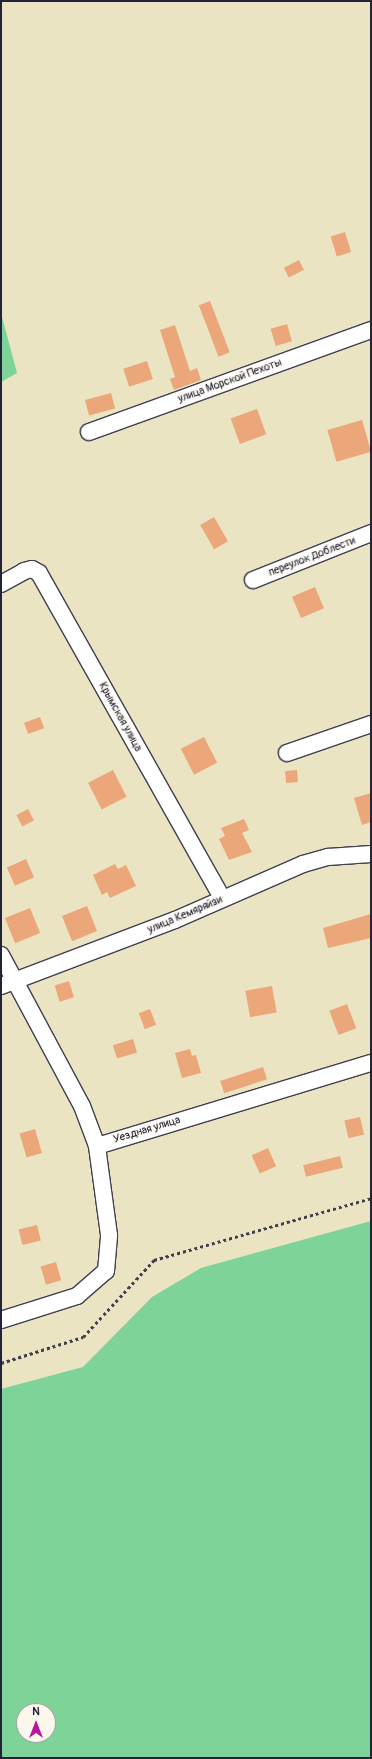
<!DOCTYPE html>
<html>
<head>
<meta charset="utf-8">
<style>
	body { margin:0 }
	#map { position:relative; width:372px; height:1759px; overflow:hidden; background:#eae4c3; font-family:Pangolin,sans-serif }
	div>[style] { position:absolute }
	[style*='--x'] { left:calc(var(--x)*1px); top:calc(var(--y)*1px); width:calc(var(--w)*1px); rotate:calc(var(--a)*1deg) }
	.green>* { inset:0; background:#7dd398 }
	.building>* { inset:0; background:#eba77a; transform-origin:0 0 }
	.path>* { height:2.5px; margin-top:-1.25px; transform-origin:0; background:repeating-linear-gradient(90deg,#403f4f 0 3px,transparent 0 6px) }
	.roads { filter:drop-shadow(1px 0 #403f4f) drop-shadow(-1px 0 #403f4f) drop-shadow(0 1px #403f4f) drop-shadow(0 -1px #403f4f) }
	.minor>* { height:16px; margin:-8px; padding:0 8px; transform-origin:8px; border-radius:8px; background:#fff }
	span { translate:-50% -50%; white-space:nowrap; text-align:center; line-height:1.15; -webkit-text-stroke:3px #fbf7ec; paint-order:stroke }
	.street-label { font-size:11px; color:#22223b }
	.frame { position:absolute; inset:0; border:2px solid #22223b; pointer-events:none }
	.north { position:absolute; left:16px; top:1703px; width:40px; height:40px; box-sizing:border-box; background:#fbf7ec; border:1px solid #a4a2a5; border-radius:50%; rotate:0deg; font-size:11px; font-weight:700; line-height:16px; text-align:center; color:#22223b }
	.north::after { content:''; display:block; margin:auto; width:14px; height:18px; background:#b5179e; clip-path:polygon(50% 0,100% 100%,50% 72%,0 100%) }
</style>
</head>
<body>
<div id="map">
	<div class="green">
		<i style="clip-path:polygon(1px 313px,17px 373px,1px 382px)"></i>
		<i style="clip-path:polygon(evenodd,371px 1221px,371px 1758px,1px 1758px,1px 1389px,83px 1367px,152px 1297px,201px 1268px,371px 1221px,24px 1711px,48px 1711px,48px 1735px,24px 1735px,24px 1711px)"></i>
	</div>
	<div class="building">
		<i style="left:345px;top:232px;width:21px;height:15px;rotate:73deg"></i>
		<i style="left:299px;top:260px;width:11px;height:17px;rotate:63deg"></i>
		<i style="left:210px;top:301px;width:55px;height:12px;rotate:69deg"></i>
		<i style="left:287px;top:324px;width:18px;height:17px;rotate:74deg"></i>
		<i style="clip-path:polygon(175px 325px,190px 371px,197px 368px,201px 380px,174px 390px,170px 379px,175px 377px,160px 330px)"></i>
		<i style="left:147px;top:361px;width:19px;height:25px;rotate:72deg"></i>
		<i style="left:111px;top:393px;width:16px;height:27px;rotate:75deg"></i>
		<i style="left:257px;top:409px;width:27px;height:28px;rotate:70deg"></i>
		<i style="left:362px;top:420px;width:33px;height:36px;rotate:74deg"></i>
		<i style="left:214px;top:517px;width:28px;height:16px;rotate:60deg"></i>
		<i style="left:315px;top:587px;width:23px;height:25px;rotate:67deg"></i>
		<i style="left:40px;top:717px;width:12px;height:17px;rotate:70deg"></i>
		<i style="left:204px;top:737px;width:29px;height:26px;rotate:63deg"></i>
		<i style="left:113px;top:770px;width:30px;height:28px;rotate:63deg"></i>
		<i style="left:297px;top:770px;width:12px;height:12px;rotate:85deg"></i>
		<i style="clip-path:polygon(371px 793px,371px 822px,362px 825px,354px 798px)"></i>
		<i style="left:28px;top:809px;width:13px;height:13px;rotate:63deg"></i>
		<i style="clip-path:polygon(244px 819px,249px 830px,242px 833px,252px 852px,229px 860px,219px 839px,225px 836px,221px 828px)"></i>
		<i style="left:26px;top:859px;width:20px;height:21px;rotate:66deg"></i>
		<i style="clip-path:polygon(115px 864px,118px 869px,126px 865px,136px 886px,110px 898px,107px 892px,102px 895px,93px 875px)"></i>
		<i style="left:87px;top:906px;width:27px;height:27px;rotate:68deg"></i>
		<i style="left:30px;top:908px;width:27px;height:27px;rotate:68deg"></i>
		<i style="clip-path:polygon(371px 914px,371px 938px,328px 948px,323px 928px)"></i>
		<i style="left:69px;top:981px;width:17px;height:15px;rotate:73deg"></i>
		<i style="left:272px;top:986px;width:27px;height:27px;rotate:80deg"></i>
		<i style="left:347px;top:1004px;width:26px;height:19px;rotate:69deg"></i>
		<i style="left:150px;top:1009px;width:17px;height:12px;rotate:69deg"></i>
		<i style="left:133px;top:1039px;width:14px;height:21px;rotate:73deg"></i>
		<i style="clip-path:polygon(190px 1049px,192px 1056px,196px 1055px,201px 1073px,182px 1078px,175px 1053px)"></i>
		<i style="left:263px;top:1067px;width:13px;height:45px;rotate:72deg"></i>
		<i style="left:360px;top:1117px;width:18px;height:16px;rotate:77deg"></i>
		<i style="left:35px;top:1129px;width:25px;height:16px;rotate:74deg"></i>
		<i style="left:268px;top:1148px;width:20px;height:18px;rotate:66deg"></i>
		<i style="left:340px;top:1156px;width:12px;height:38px;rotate:76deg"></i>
		<i style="left:37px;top:1225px;width:16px;height:19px;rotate:76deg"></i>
		<i style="left:56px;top:1262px;width:19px;height:16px;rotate:74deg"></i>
	</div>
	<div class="path">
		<i style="--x:1;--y:1363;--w:86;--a:-17.6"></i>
		<i style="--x:83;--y:1337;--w:105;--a:-47.3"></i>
		<i style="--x:154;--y:1260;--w:226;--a:-15.9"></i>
	</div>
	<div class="roads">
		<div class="minor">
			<i style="--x:89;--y:432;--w:300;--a:-19.9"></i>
			<i style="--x:253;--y:580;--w:127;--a:-21.7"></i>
			<i style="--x:1;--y:584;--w:26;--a:-29"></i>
			<i style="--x:24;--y:571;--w:8;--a:-14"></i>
			<i style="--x:32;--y:569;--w:8;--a:30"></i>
			<i style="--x:39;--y:573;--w:373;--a:60.6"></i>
			<i style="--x:287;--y:753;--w:89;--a:-19"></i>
			<i style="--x:1;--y:955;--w:171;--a:61.8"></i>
			<i style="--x:82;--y:1106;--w:43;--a:69.4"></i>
			<i style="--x:97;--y:1146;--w:286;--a:-16.9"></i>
			<i style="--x:1;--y:986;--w:186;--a:-20.8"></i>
			<i style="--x:175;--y:920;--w:140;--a:-23.6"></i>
			<i style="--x:303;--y:864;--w:26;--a:-16"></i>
			<i style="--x:328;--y:857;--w:43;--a:-4"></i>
			<i style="--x:1;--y:1320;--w:80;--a:-17.5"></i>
			<i style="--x:77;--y:1296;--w:38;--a:-41"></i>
			<i style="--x:106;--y:1271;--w:36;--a:-85"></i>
			<i style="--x:109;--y:1235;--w:90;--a:-97.7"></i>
		</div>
	</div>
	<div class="street-label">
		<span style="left:230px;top:381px;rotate:-20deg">улица Морской Пехоты</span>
		<span style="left:312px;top:557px;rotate:-21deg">переулок Доблести</span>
		<span style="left:120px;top:717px;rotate:61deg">Крымская улица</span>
		<span style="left:185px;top:915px;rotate:-23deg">улица Кемяряйзи</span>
		<span style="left:147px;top:1130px;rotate:-17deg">Уездная улица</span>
	</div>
	<div class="frame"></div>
	<div class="north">N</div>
</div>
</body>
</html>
